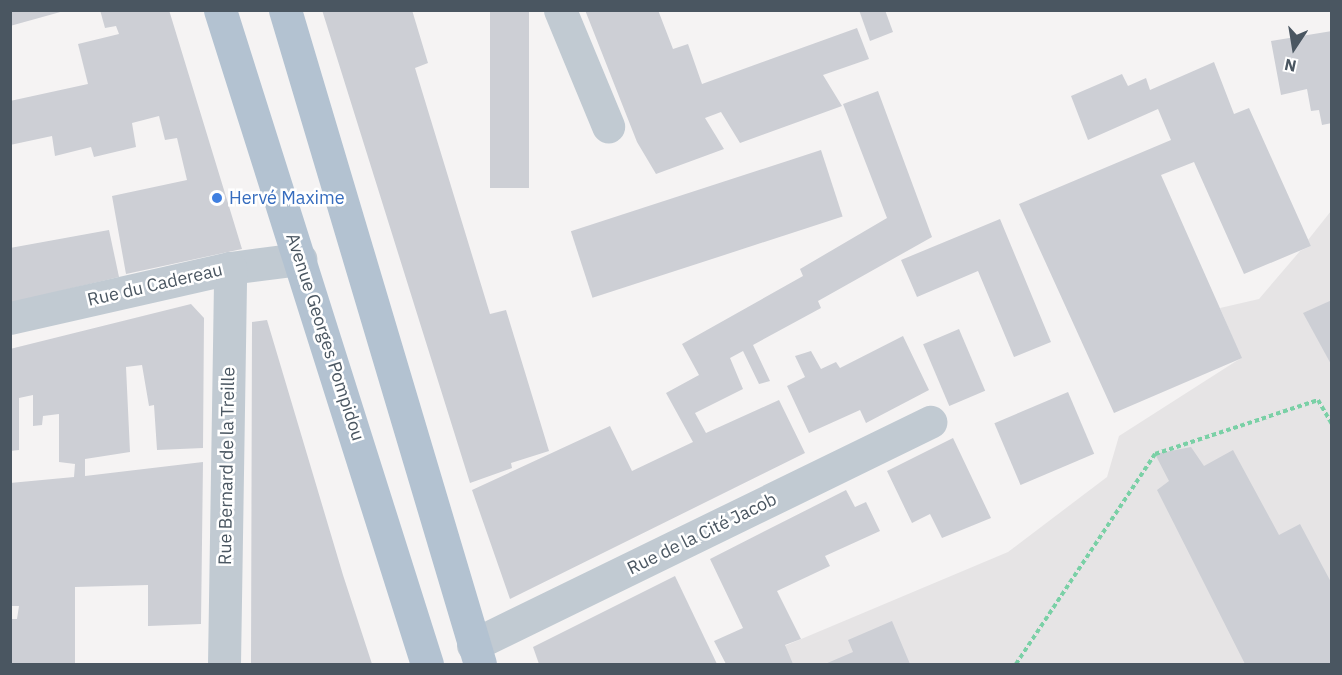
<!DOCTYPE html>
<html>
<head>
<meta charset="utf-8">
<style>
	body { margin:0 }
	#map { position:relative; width:1342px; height:675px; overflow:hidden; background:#f5f3f3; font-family:"IBM Plex Sans",sans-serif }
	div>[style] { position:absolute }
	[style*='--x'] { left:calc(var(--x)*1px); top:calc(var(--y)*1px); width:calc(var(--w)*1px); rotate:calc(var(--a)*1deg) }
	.education>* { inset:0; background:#e6e4e5 }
	.building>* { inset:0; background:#cdcfd5; transform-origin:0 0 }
	.path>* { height:4px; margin-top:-2px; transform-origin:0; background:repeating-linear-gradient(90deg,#7ad0a6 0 4.5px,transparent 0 7.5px) }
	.minor>* { height:33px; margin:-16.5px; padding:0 16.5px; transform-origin:16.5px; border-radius:16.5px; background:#c1cad2 }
	.major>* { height:33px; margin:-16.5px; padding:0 16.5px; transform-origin:16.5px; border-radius:16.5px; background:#b3c2d1 }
	.dots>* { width:16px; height:16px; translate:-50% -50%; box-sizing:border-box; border:3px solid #fff; border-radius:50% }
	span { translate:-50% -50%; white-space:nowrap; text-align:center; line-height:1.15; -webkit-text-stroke:5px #fff; paint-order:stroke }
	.shop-label { font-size:18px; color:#366cbe }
	.left { translate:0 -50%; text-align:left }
	.street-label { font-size:18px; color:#4a5661 }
	.frame { position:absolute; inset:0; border:12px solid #4a5661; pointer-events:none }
	.north { position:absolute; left:1264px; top:18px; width:60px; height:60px; -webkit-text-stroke:4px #fff; paint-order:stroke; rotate:192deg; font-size:16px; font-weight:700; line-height:24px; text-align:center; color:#4a5661 }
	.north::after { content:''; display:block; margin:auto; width:21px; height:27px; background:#4a5661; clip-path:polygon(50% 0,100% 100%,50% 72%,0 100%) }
</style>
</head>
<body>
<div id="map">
	<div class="education">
		<i style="clip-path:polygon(1331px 211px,1331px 664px,742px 664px,1008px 552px,1107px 477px,1119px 436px,1241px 358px,1220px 308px,1259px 299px,1300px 251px,1311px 246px,1308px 240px)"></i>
	</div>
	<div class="building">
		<i style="clip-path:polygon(10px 10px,64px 10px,64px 11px,10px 26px)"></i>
		<i style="clip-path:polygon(100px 10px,169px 10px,242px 249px,126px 274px,112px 196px,187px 180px,177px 138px,165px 140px,159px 116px,132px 123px,136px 147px,94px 157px,91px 147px,55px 156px,52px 136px,10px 145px,10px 101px,88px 84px,78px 44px,119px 34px,116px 26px,105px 28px)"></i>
		<i style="clip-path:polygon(322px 10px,412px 10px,428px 63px,415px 68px,490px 314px,506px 310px,549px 451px,511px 463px,512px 468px,470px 483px)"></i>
		<i style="left:490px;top:10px;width:39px;height:178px"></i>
		<i style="clip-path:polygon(585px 10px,658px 10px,673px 49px,688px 44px,702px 84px,857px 28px,869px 59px,823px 75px,842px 106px,740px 143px,721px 112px,705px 118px,724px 149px,656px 174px,637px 142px)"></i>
		<i style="clip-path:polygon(859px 10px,885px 10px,893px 32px,870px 41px)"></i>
		<i style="clip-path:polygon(1332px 31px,1332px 123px,1322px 125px,1319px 110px,1311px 111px,1307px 89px,1281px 95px,1271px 41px)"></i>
		<i style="clip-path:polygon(1214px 62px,1234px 114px,1249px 108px,1311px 246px,1244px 274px,1194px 162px,1161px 175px,1242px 358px,1114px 413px,1019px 204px,1171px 140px,1158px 109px,1088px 140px,1071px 96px,1122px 74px,1128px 86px,1146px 78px,1150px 90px)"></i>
		<i style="clip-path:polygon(878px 91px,932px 237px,818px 301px,821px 308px,753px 345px,770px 381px,759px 384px,743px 351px,730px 358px,743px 389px,695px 413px,706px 433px,779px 400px,805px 453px,510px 599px,472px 490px,610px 426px,632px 471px,693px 442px,666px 393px,699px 375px,682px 344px,803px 276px,800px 269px,887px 218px,843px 104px)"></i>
		<i style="left:821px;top:150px;width:70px;height:263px;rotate:72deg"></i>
		<i style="clip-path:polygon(1000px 219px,1051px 342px,1014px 357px,978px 271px,917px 297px,901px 260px)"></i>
		<i style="clip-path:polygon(109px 230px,119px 277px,10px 303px,10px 248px)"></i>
		<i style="clip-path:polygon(1332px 300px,1332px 366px,1303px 313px)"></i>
		<i style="clip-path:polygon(191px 304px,204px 318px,203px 448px,157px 450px,154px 405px,149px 406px,142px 365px,126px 367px,130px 452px,85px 459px,85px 476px,203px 462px,201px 624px,148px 626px,148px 585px,75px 587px,75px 664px,10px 664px,10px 619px,17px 619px,19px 606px,10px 606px,10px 483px,74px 477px,75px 464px,59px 462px,59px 414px,43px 416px,42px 425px,33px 426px,33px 395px,19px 398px,19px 450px,10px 451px,10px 349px)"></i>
		<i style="clip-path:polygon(267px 320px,343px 575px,372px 664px,251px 664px,252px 322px)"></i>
		<i style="left:959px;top:329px;width:67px;height:39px;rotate:67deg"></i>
		<i style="clip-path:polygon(903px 336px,929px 390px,866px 423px,860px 410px,809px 433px,787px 386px,805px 377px,795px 356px,811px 351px,821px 369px,836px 362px,840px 368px)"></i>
		<i style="left:1068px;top:392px;width:67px;height:80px;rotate:67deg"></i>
		<i style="clip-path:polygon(953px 438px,991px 518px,942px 538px,930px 514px,912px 523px,887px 471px)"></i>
		<i style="clip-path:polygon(1191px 447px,1204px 466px,1233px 450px,1279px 535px,1300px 524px,1332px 584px,1332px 664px,1245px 664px,1157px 490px,1169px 481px,1155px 454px)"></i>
		<i style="clip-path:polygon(846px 490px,855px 507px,866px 502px,880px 531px,825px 556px,830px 566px,777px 591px,801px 639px,785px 645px,793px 664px,726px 664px,714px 641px,743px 628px,710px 559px)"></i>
		<i style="clip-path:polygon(675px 576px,717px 664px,539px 664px,533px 647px)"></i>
		<i style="clip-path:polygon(892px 621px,910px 664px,825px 664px,853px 652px,848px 640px)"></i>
	</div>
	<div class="path">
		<i style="--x:1016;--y:664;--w:252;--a:-56.5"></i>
		<i style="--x:1155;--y:454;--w:172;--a:-18.3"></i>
		<i style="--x:1318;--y:400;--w:28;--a:60"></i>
	</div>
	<div class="minor">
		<i style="--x:560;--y:10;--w:126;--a:67.5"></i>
		<i style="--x:10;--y:318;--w:226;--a:-12.8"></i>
		<i style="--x:230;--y:268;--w:71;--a:-7.3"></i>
		<i style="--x:473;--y:645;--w:509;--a:-26.01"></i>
		<i style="--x:224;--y:664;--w:396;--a:-89.1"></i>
	</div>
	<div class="major">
		<i style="--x:220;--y:10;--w:686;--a:72.44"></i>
		<i style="--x:285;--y:10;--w:682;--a:73.4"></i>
	</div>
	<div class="dots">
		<i style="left:217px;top:198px;background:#3f7fe0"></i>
	</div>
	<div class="shop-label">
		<span class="left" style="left:229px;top:198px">Hervé Maxime</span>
	</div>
	<div class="street-label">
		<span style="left:155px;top:285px;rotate:-13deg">Rue du Cadereau</span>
		<span style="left:325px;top:337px;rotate:72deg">Avenue Georges Pompidou</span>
		<span style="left:227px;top:466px;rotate:-89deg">Rue Bernard de la Treille</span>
		<span style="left:702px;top:534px;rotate:-26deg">Rue de la Cité Jacob</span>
	</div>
	<div class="frame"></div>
	<div class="north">N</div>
</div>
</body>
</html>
